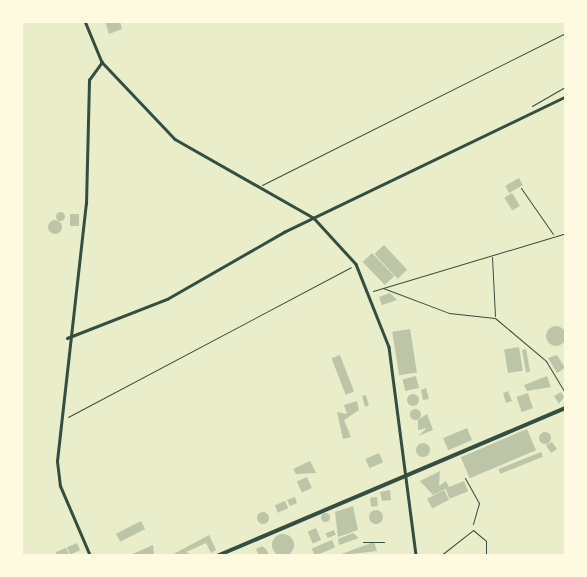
<!DOCTYPE html>
<html>
<head>
<meta charset="utf-8">
<style>
	body { margin:0 }
	#map { position:relative; width:587px; height:577px; overflow:hidden; background:#e9edc9; font-family:Karla,sans-serif }
	div>[style] { position:absolute }
	[style*='--x'] { left:calc(var(--x)*1px); top:calc(var(--y)*1px); width:calc(var(--w)*1px); rotate:calc(var(--a)*1deg) }
	.building>* { inset:0; background:#bcc5a7; transform-origin:0 0 }
	.round { border-radius:50% }
	.path>* { height:1px; margin:-0.5px; padding:0 0.5px; transform-origin:0.5px; border-radius:0.5px; background:#344e41 }
	.service>* { height:1px; margin:-0.5px; padding:0 0.5px; transform-origin:0.5px; border-radius:0.5px; background:#344e41 }
	.minor>* { height:2.5px; margin:-1.25px; padding:0 1.25px; transform-origin:1.25px; border-radius:1.25px; background:#344e41 }
	.tertiary>* { height:2.5px; margin:-1.25px; padding:0 1.25px; transform-origin:1.25px; border-radius:1.25px; background:#344e41 }
	.primary>* { height:3.5px; margin:-1.75px; padding:0 1.75px; transform-origin:1.75px; border-radius:1.75px; background:#344e41 }
	span { translate:-50% -50%; white-space:nowrap; text-align:center; line-height:1.15; -webkit-text-stroke:7px #fefae0; paint-order:stroke }
	.frame { position:absolute; inset:0; border:23px solid #fefae0; pointer-events:none }
</style>
</head>
<body>
<div id="map">
	<div class="building">
		<i style="clip-path:polygon(105px 21px,120px 21px,122px 29px,109px 34px)"></i>
		<i style="left:519px;top:178px;width:8px;height:16px;rotate:60deg"></i>
		<i style="left:512px;top:193px;width:15px;height:9px;rotate:58deg"></i>
		<i class="round" style="left:55.5px;top:211.5px;width:9px;height:9px"></i>
		<i style="left:70px;top:214px;width:9px;height:12px"></i>
		<i class="round" style="left:48px;top:220px;width:14px;height:14px"></i>
		<i style="left:384px;top:245px;width:34px;height:13px;rotate:47deg"></i>
		<i style="left:372px;top:253px;width:32px;height:13px;rotate:46deg"></i>
		<i style="clip-path:polygon(390px 293px,397px 300px,382px 305px,379px 297px)"></i>
		<i class="round" style="left:546px;top:326px;width:20px;height:20px"></i>
		<i style="left:410px;top:329px;width:44px;height:18px;rotate:81deg"></i>
		<i style="left:519px;top:347px;width:24px;height:15px;rotate:81deg"></i>
		<i style="left:526px;top:349px;width:23px;height:4px;rotate:80deg"></i>
		<i style="left:340px;top:355px;width:39px;height:9px;rotate:69deg"></i>
		<i style="clip-path:polygon(557px 355px,565px 368px,557px 373px,548px 358px)"></i>
		<i style="left:416px;top:376px;width:12px;height:14px;rotate:76deg"></i>
		<i style="clip-path:polygon(547px 376px,551px 387px,527px 391px,524px 385px)"></i>
		<i style="clip-path:polygon(426px 388px,429px 399px,423px 400px,421px 390px)"></i>
		<i style="clip-path:polygon(508px 391px,512px 401px,506px 403px,503px 393px)"></i>
		<i style="clip-path:polygon(561px 392px,564px 397px,559px 404px,554px 396px)"></i>
		<i style="left:528px;top:393px;width:16px;height:12px;rotate:72deg"></i>
		<i class="round" style="left:407px;top:394px;width:12px;height:12px"></i>
		<i style="left:366px;top:395px;width:11px;height:4px;rotate:75deg"></i>
		<i style="clip-path:polygon(357px 401px,359px 410px,344px 420px,351px 437px,343px 439px,337px 412px,347px 414px,344px 405px)"></i>
		<i class="round" style="left:409.5px;top:408.5px;width:11px;height:11px"></i>
		<i style="clip-path:polygon(427px 414px,433px 430px,418px 436px,427px 428px,418px 430px,418px 420px)"></i>
		<i style="left:467px;top:428px;width:13px;height:26px;rotate:67deg"></i>
		<i style="left:527px;top:429px;width:23px;height:72px;rotate:67deg"></i>
		<i class="round" style="left:539px;top:432px;width:12px;height:12px"></i>
		<i style="clip-path:polygon(552px 442px,557px 449px,551px 453px,546px 445px)"></i>
		<i class="round" style="left:416px;top:443px;width:14px;height:14px"></i>
		<i style="left:541px;top:452px;width:5px;height:46px;rotate:68deg"></i>
		<i style="left:379px;top:453px;width:10px;height:15px;rotate:66deg"></i>
		<i style="clip-path:polygon(310px 461px,316px 473px,296px 474px,293px 469px)"></i>
		<i style="clip-path:polygon(440px 471px,439px 486px,446px 481px,449px 487px,433px 495px,420px 481px)"></i>
		<i style="left:307px;top:477px;width:12px;height:11px;rotate:66deg"></i>
		<i style="left:464px;top:481px;width:11px;height:20px;rotate:68deg"></i>
		<i style="clip-path:polygon(390px 490px,391px 500px,382px 501px,380px 492px)"></i>
		<i style="left:444px;top:490px;width:11px;height:19px;rotate:63deg"></i>
		<i style="clip-path:polygon(295px 497px,297px 503px,290px 506px,287px 500px)"></i>
		<i style="left:377px;top:497px;width:9px;height:7px;rotate:84deg"></i>
		<i style="left:285px;top:501px;width:8px;height:11px;rotate:67deg"></i>
		<i style="clip-path:polygon(353px 506px,358px 530px,338px 537px,335px 512px)"></i>
		<i class="round" style="left:369px;top:510px;width:14px;height:14px"></i>
		<i class="round" style="left:257px;top:512px;width:12px;height:12px"></i>
		<i class="round" style="left:320.5px;top:512.5px;width:9px;height:9px"></i>
		<i style="left:141px;top:521px;width:9px;height:28px;rotate:63deg"></i>
		<i style="left:316px;top:528px;width:13px;height:9px;rotate:67deg"></i>
		<i style="left:334px;top:530px;width:5px;height:9px;rotate:68deg"></i>
		<i style="clip-path:polygon(353px 533px,359px 538px,339px 545px,338px 539px)"></i>
		<i class="round" style="left:272px;top:534px;width:22px;height:22px"></i>
		<i style="clip-path:polygon(209px 535px,216px 550px,211px 553px,206px 543px,186px 552px,193px 556px,170px 556px)"></i>
		<i style="left:332px;top:540px;width:8px;height:22px;rotate:67deg"></i>
		<i style="clip-path:polygon(374px 542px,377px 551px,336px 556px)"></i>
		<i style="left:77px;top:543px;width:8px;height:11px;rotate:67deg"></i>
		<i style="clip-path:polygon(153px 545px,154px 556px,128px 556px)"></i>
		<i style="clip-path:polygon(262px 546px,267px 550px,269px 556px,259px 556px,256px 549px)"></i>
		<i style="clip-path:polygon(66px 548px,69px 555px,57px 556px,56px 552px)"></i>
	</div>
	<div class="path">
		<i style="--x:532;--y:106;--w:39;--a:-30"></i>
		<i style="--x:521;--y:188;--w:56;--a:55.2"></i>
		<i style="--x:492;--y:257;--w:59;--a:87.1"></i>
		<i style="--x:383;--y:288;--w:71;--a:20.7"></i>
		<i style="--x:449;--y:313;--w:46;--a:6.2"></i>
		<i style="--x:495;--y:318;--w:67;--a:40.1"></i>
		<i style="--x:546;--y:361;--w:39;--a:59"></i>
		<i style="--x:373;--y:291;--w:202;--a:-16.7"></i>
		<i style="--x:68;--y:417;--w:320;--a:-27.9"></i>
		<i style="--x:465;--y:478;--w:29;--a:61"></i>
		<i style="--x:479;--y:503;--w:22;--a:106"></i>
		<i style="--x:363;--y:542;--w:21;--a:0"></i>
	</div>
	<div class="service">
		<i style="--x:262;--y:185;--w:340;--a:-26.6"></i>
		<i style="--x:440;--y:556;--w:42;--a:-38.2"></i>
		<i style="--x:473;--y:530;--w:17;--a:40"></i>
		<i style="--x:486;--y:541;--w:15;--a:90"></i>
	</div>
	<div class="minor">
		<i style="--x:67;--y:338;--w:107;--a:-21.3"></i>
		<i style="--x:167;--y:299;--w:135;--a:-29.8"></i>
		<i style="--x:284;--y:232;--w:313;--a:-25.7"></i>
		<i style="--x:90;--y:556;--w:76;--a:-113.2"></i>
		<i style="--x:60;--y:486;--w:25;--a:-97"></i>
		<i style="--x:57;--y:461;--w:259;--a:-83.6"></i>
		<i style="--x:86;--y:204;--w:124;--a:-88.6"></i>
		<i style="--x:89;--y:80;--w:22;--a:-54"></i>
	</div>
	<div class="tertiary">
		<i style="--x:85;--y:21;--w:44;--a:67.5"></i>
		<i style="--x:102;--y:62;--w:106;--a:46.5"></i>
		<i style="--x:175;--y:139;--w:160;--a:29.6"></i>
		<i style="--x:314;--y:218;--w:62;--a:47.6"></i>
		<i style="--x:356;--y:264;--w:89;--a:68.3"></i>
		<i style="--x:389;--y:347;--w:211;--a:82.6"></i>
	</div>
	<div class="primary">
		<i style="--x:217;--y:556;--w:379;--a:-23"></i>
	</div>
	<div class="frame"></div>
</div>
</body>
</html>
